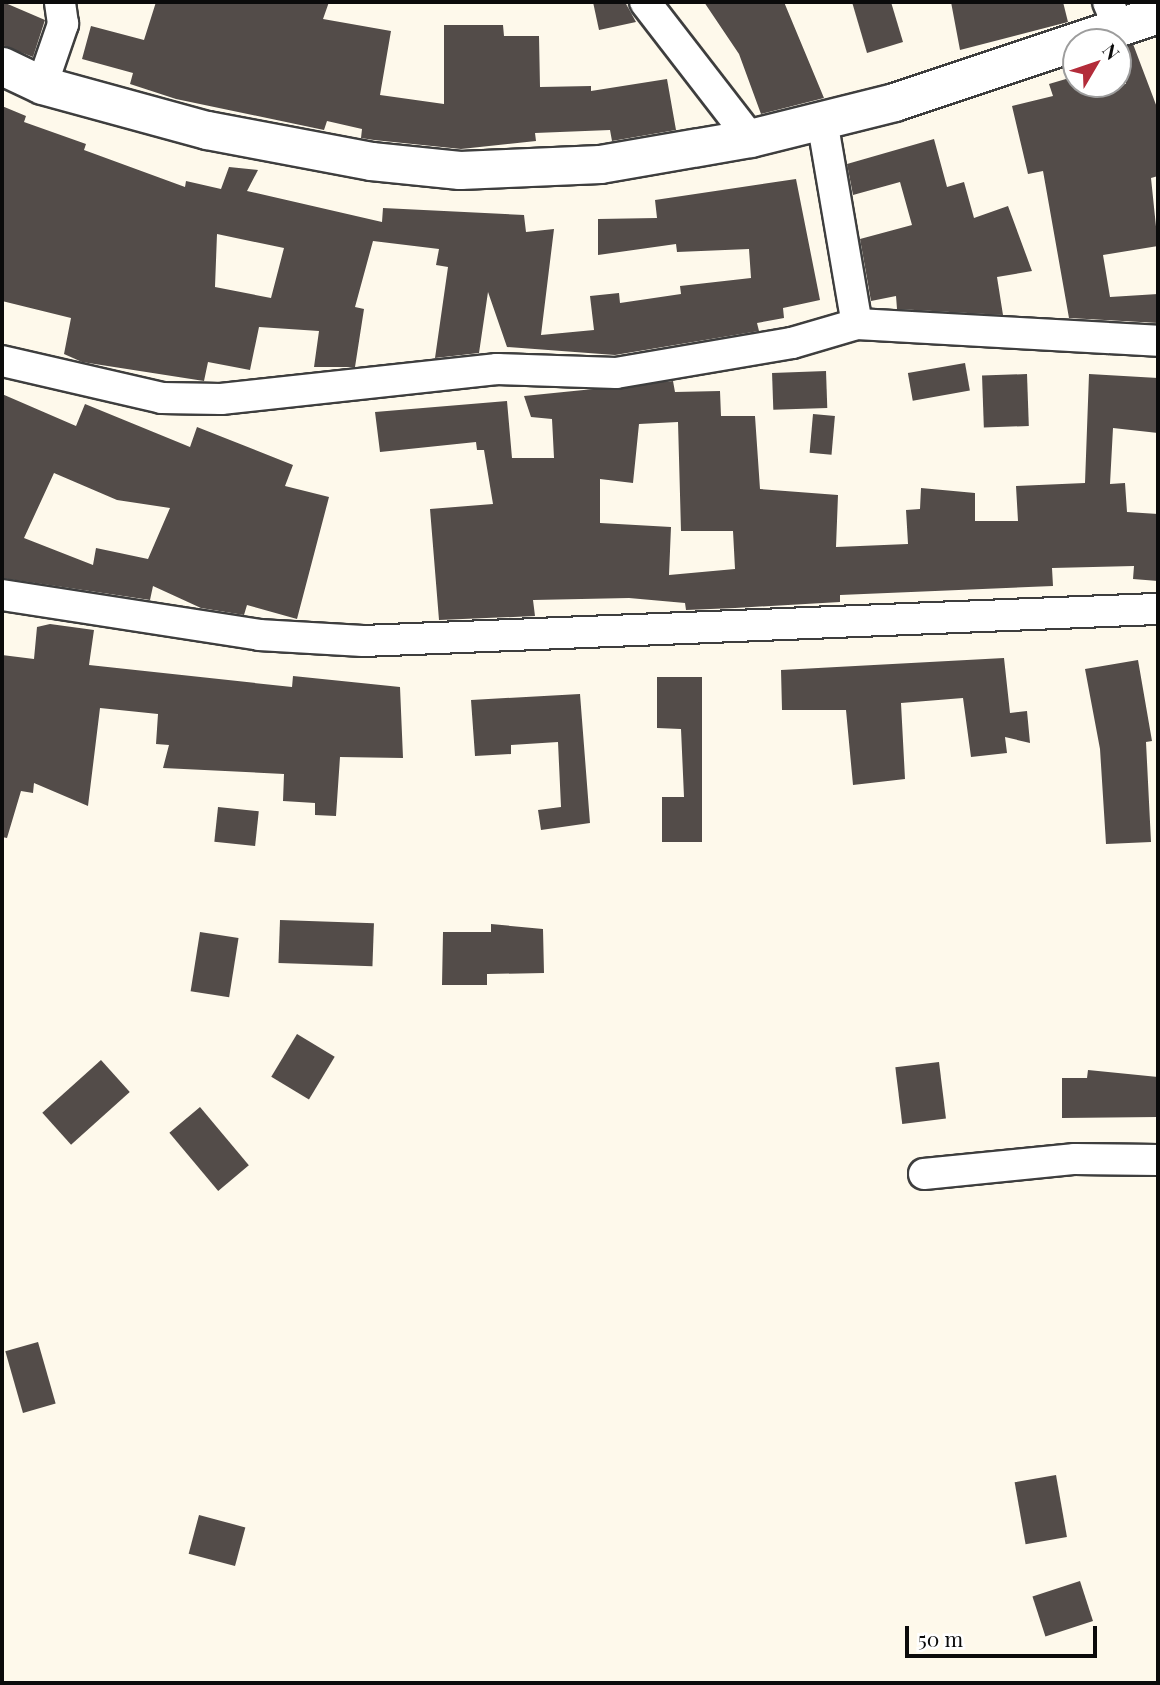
<!DOCTYPE html>
<html>
<head>
<meta charset="utf-8">
<style>
	body { margin:0 }
	#map { position:relative; width:1160px; height:1685px; overflow:hidden; background:#fef9eb; font-family:"Playfair Display",serif }
	div>[style] { position:absolute }
	[style*='--x'] { left:calc(var(--x)*1px); top:calc(var(--y)*1px); width:calc(var(--w)*1px); rotate:calc(var(--a)*1deg) }
	.building>* { inset:0; background:#534c49; transform-origin:0 0 }
	.roads { filter:drop-shadow(2px 0 #3e3e3e) drop-shadow(-2px 0 #3e3e3e) drop-shadow(0 2px #3e3e3e) drop-shadow(0 -2px #3e3e3e) }
	.minor>* { height:30px; margin:-15px; padding:0 15px; transform-origin:15px; border-radius:15px; background:#fff }
	.tertiary>* { height:37px; margin:-18.5px; padding:0 18.5px; transform-origin:18.5px; border-radius:18.5px; background:#fff }
	span { translate:-50% -50%; white-space:nowrap; text-align:center; line-height:1.15; -webkit-text-stroke:7px #fff; paint-order:stroke }
	.frame { position:absolute; inset:0; border:4px solid #0b0b0b; pointer-events:none }
	.north { position:absolute; left:1062px; top:28px; width:70px; height:70px; box-sizing:border-box; background:#fff; border:2px solid #9d9d9d; border-radius:50%; rotate:51deg; font-size:19px; font-weight:700; line-height:28px; text-align:center; color:#0b0b0b }
	.north::after { content:''; display:block; margin:auto; width:24px; height:32px; background:#b32c3a; clip-path:polygon(50% 0,100% 100%,50% 72%,0 100%) }
	.scale { position:absolute; left:905px; top:1626px; width:192px; height:32px; box-sizing:border-box; border:4px solid #0b0b0b; border-top:0; padding-left:9px; font-size:21px; line-height:24px; white-space:nowrap; color:#0b0b0b; -webkit-text-stroke:5px #fff; paint-order:stroke }
</style>
</head>
<body>
<div id="map">
	<div class="building">
		<i style="clip-path:polygon(3px 2px,45px 20px,33px 57px,2px 45px)"></i>
		<i style="clip-path:polygon(156px 2px,329px 2px,323px 19px,391px 31px,380px 95px,444px 104px,444px 25px,503px 25px,504px 36px,539px 36px,540px 87px,591px 86px,591px 91px,667px 79px,676px 130px,612px 141px,610px 130px,535px 133px,536px 141px,461px 149px,374px 140px,361px 138px,362px 129px,327px 121px,324px 130px,176px 99px,130px 84px,133px 73px,82px 59px,91px 26px,144px 40px)"></i>
		<i style="clip-path:polygon(593px 2px,625px 2px,636px 22px,599px 30px)"></i>
		<i style="clip-path:polygon(704px 2px,784px 2px,824px 98px,761px 114px,739px 54px)"></i>
		<i style="clip-path:polygon(852px 2px,891px 2px,903px 42px,867px 53px)"></i>
		<i style="clip-path:polygon(951px 2px,1063px 2px,1068px 22px,960px 50px)"></i>
		<i style="clip-path:polygon(1133px 44px,1158px 110px,1158px 176px,1151px 178px,1158px 246px,1103px 255px,1110px 297px,1158px 294px,1158px 323px,1069px 318px,1043px 171px,1028px 174px,1012px 106px,1053px 96px,1049px 84px,1076px 76px,1076px 84px,1126px 84px,1118px 49px)"></i>
		<i style="clip-path:polygon(evenodd,2px 106px,26px 116px,24px 122px,86px 144px,84px 150px,185px 187px,186px 181px,221px 189px,229px 167px,258px 170px,247px 191px,382px 222px,383px 208px,524px 215px,526px 232px,554px 229px,541px 335px,594px 330px,590px 296px,619px 293px,620px 303px,681px 294px,680px 286px,751px 278px,749px 249px,677px 252px,676px 244px,598px 255px,598px 219px,657px 218px,655px 200px,796px 179px,820px 300px,783px 308px,784px 318px,757px 323px,759px 331px,615px 355px,507px 347px,488px 292px,479px 353px,435px 358px,448px 267px,436px 265px,439px 249px,373px 241px,355px 307px,364px 309px,355px 367px,314px 367px,319px 331px,259px 327px,250px 370px,208px 362px,204px 381px,82px 362px,64px 354px,71px 318px,2px 301px,2px 106px,217px 234px,284px 248px,271px 298px,215px 287px,217px 234px)"></i>
		<i style="clip-path:polygon(934px 139px,947px 187px,964px 182px,974px 218px,1008px 206px,1032px 271px,997px 277px,1003px 315px,897px 309px,896px 296px,871px 301px,860px 239px,912px 225px,900px 182px,853px 195px,847px 164px)"></i>
		<i style="left:965px;top:363px;width:28px;height:58px;rotate:80deg"></i>
		<i style="left:826px;top:371px;width:37px;height:54px;rotate:88deg"></i>
		<i style="left:1027px;top:374px;width:52px;height:45px;rotate:88deg"></i>
		<i style="clip-path:polygon(evenodd,1089px 374px,1158px 378px,1158px 433px,1113px 428px,1110px 484px,1125px 483px,1127px 512px,1158px 514px,1158px 581px,1133px 579px,1134px 566px,1052px 568px,1053px 586px,840px 595px,840px 602px,735px 608px,686px 610px,685px 603px,629px 598px,533px 600px,535px 616px,439px 620px,430px 509px,493px 504px,484px 450px,477px 450px,476px 442px,380px 452px,375px 412px,507px 401px,512px 458px,554px 458px,552px 419px,531px 417px,524px 396px,673px 381px,675px 392px,720px 391px,721px 416px,755px 416px,760px 489px,838px 495px,836px 547px,908px 544px,906px 510px,920px 509px,921px 488px,975px 493px,975px 521px,1018px 521px,1016px 486px,1085px 483px,1089px 374px,678px 422px,681px 531px,733px 531px,735px 569px,669px 575px,671px 527px,600px 523px,600px 479px,633px 483px,639px 424px,678px 422px)"></i>
		<i style="clip-path:polygon(evenodd,2px 394px,76px 426px,85px 404px,190px 447px,197px 427px,293px 465px,285px 486px,329px 497px,297px 619px,247px 605px,244px 615px,201px 608px,153px 586px,150px 600px,2px 578px,2px 394px,54px 473px,117px 500px,170px 508px,148px 559px,96px 548px,93px 565px,24px 538px,54px 473px)"></i>
		<i style="left:813px;top:414px;width:22px;height:39px;rotate:5deg"></i>
		<i style="clip-path:polygon(50px 624px,94px 630px,89px 665px,292px 687px,293px 676px,400px 687px,403px 758px,340px 757px,336px 816px,315px 815px,315px 803px,283px 801px,284px 774px,163px 768px,169px 745px,156px 744px,158px 714px,100px 708px,88px 806px,34px 783px,33px 793px,21px 791px,7px 838px,2px 837px,2px 655px,34px 659px,37px 627px)"></i>
		<i style="clip-path:polygon(1004px 658px,1010px 713px,1027px 711px,1030px 743px,1005px 737px,1007px 753px,971px 757px,963px 698px,901px 703px,905px 779px,853px 785px,846px 710px,782px 710px,781px 670px)"></i>
		<i style="clip-path:polygon(1138px 660px,1152px 741px,1146px 742px,1151px 842px,1106px 844px,1100px 749px,1085px 669px)"></i>
		<i style="clip-path:polygon(657px 677px,702px 677px,702px 842px,662px 842px,662px 797px,684px 797px,681px 729px,657px 728px)"></i>
		<i style="clip-path:polygon(580px 694px,590px 823px,541px 830px,538px 810px,561px 807px,558px 742px,511px 745px,511px 754px,475px 756px,471px 700px)"></i>
		<i style="left:218px;top:807px;width:41px;height:35px;rotate:6deg"></i>
		<i style="left:280px;top:920px;width:94px;height:43px;rotate:2deg"></i>
		<i style="clip-path:polygon(491px 924px,543px 929px,544px 973px,487px 974px,487px 985px,442px 985px,443px 932px,491px 932px)"></i>
		<i style="left:200px;top:932px;width:39px;height:60px;rotate:9deg"></i>
		<i style="left:297px;top:1034px;width:44px;height:50px;rotate:31deg"></i>
		<i style="left:101px;top:1060px;width:43px;height:79px;rotate:48deg"></i>
		<i style="left:939px;top:1062px;width:57px;height:44px;rotate:83deg"></i>
		<i style="clip-path:polygon(1088px 1070px,1158px 1077px,1158px 1117px,1062px 1118px,1062px 1078px,1087px 1078px)"></i>
		<i style="left:200px;top:1107px;width:76px;height:40px;rotate:50deg"></i>
		<i style="left:38px;top:1342px;width:64px;height:34px;rotate:74deg"></i>
		<i style="left:1056px;top:1475px;width:63px;height:42px;rotate:80deg"></i>
		<i style="left:199px;top:1515px;width:48px;height:40px;rotate:15deg"></i>
		<i style="left:1080px;top:1581px;width:42px;height:50px;rotate:72deg"></i>
	</div>
	<div class="roads">
		<div class="minor">
			<i style="--x:645;--y:2;--w:172;--a:52.3"></i>
			<i style="--x:1108;--y:2;--w:25;--a:67"></i>
			<i style="--x:42;--y:85;--w:65;--a:-71"></i>
			<i style="--x:63;--y:24;--w:22;--a:-98"></i>
			<i style="--x:822;--y:120;--w:207;--a:80.3"></i>
			<i style="--x:2;--y:361;--w:164;--a:13"></i>
			<i style="--x:162;--y:398;--w:59;--a:1"></i>
			<i style="--x:221;--y:399;--w:278;--a:-6.2"></i>
			<i style="--x:497;--y:369;--w:119;--a:1.9"></i>
			<i style="--x:616;--y:373;--w:179;--a:-9.7"></i>
			<i style="--x:792;--y:343;--w:68;--a:-16.3"></i>
			<i style="--x:857;--y:324;--w:301;--a:3.2"></i>
			<i style="--x:2;--y:595;--w:260;--a:8.8"></i>
			<i style="--x:259;--y:635;--w:104;--a:3.3"></i>
			<i style="--x:363;--y:641;--w:796;--a:-2.31"></i>
			<i style="--x:924;--y:1174;--w:152;--a:-5.7"></i>
			<i style="--x:1075;--y:1159;--w:83;--a:0.7"></i>
		</div>
		<div class="tertiary">
			<i style="--x:2;--y:66;--w:44;--a:25.4"></i>
			<i style="--x:42;--y:85;--w:171;--a:15.3"></i>
			<i style="--x:207;--y:130;--w:167;--a:10.7"></i>
			<i style="--x:371;--y:161;--w:89;--a:5.8"></i>
			<i style="--x:460;--y:170;--w:140;--a:-2.5"></i>
			<i style="--x:600;--y:164;--w:152;--a:-9.8"></i>
			<i style="--x:750;--y:138;--w:148;--a:-14"></i>
			<i style="--x:894;--y:102;--w:278;--a:-18.4"></i>
		</div>
	</div>
	<div class="frame"></div>
	<div class="north">N</div>
	<div class="scale">50 m</div>
</div>
</body>
</html>
